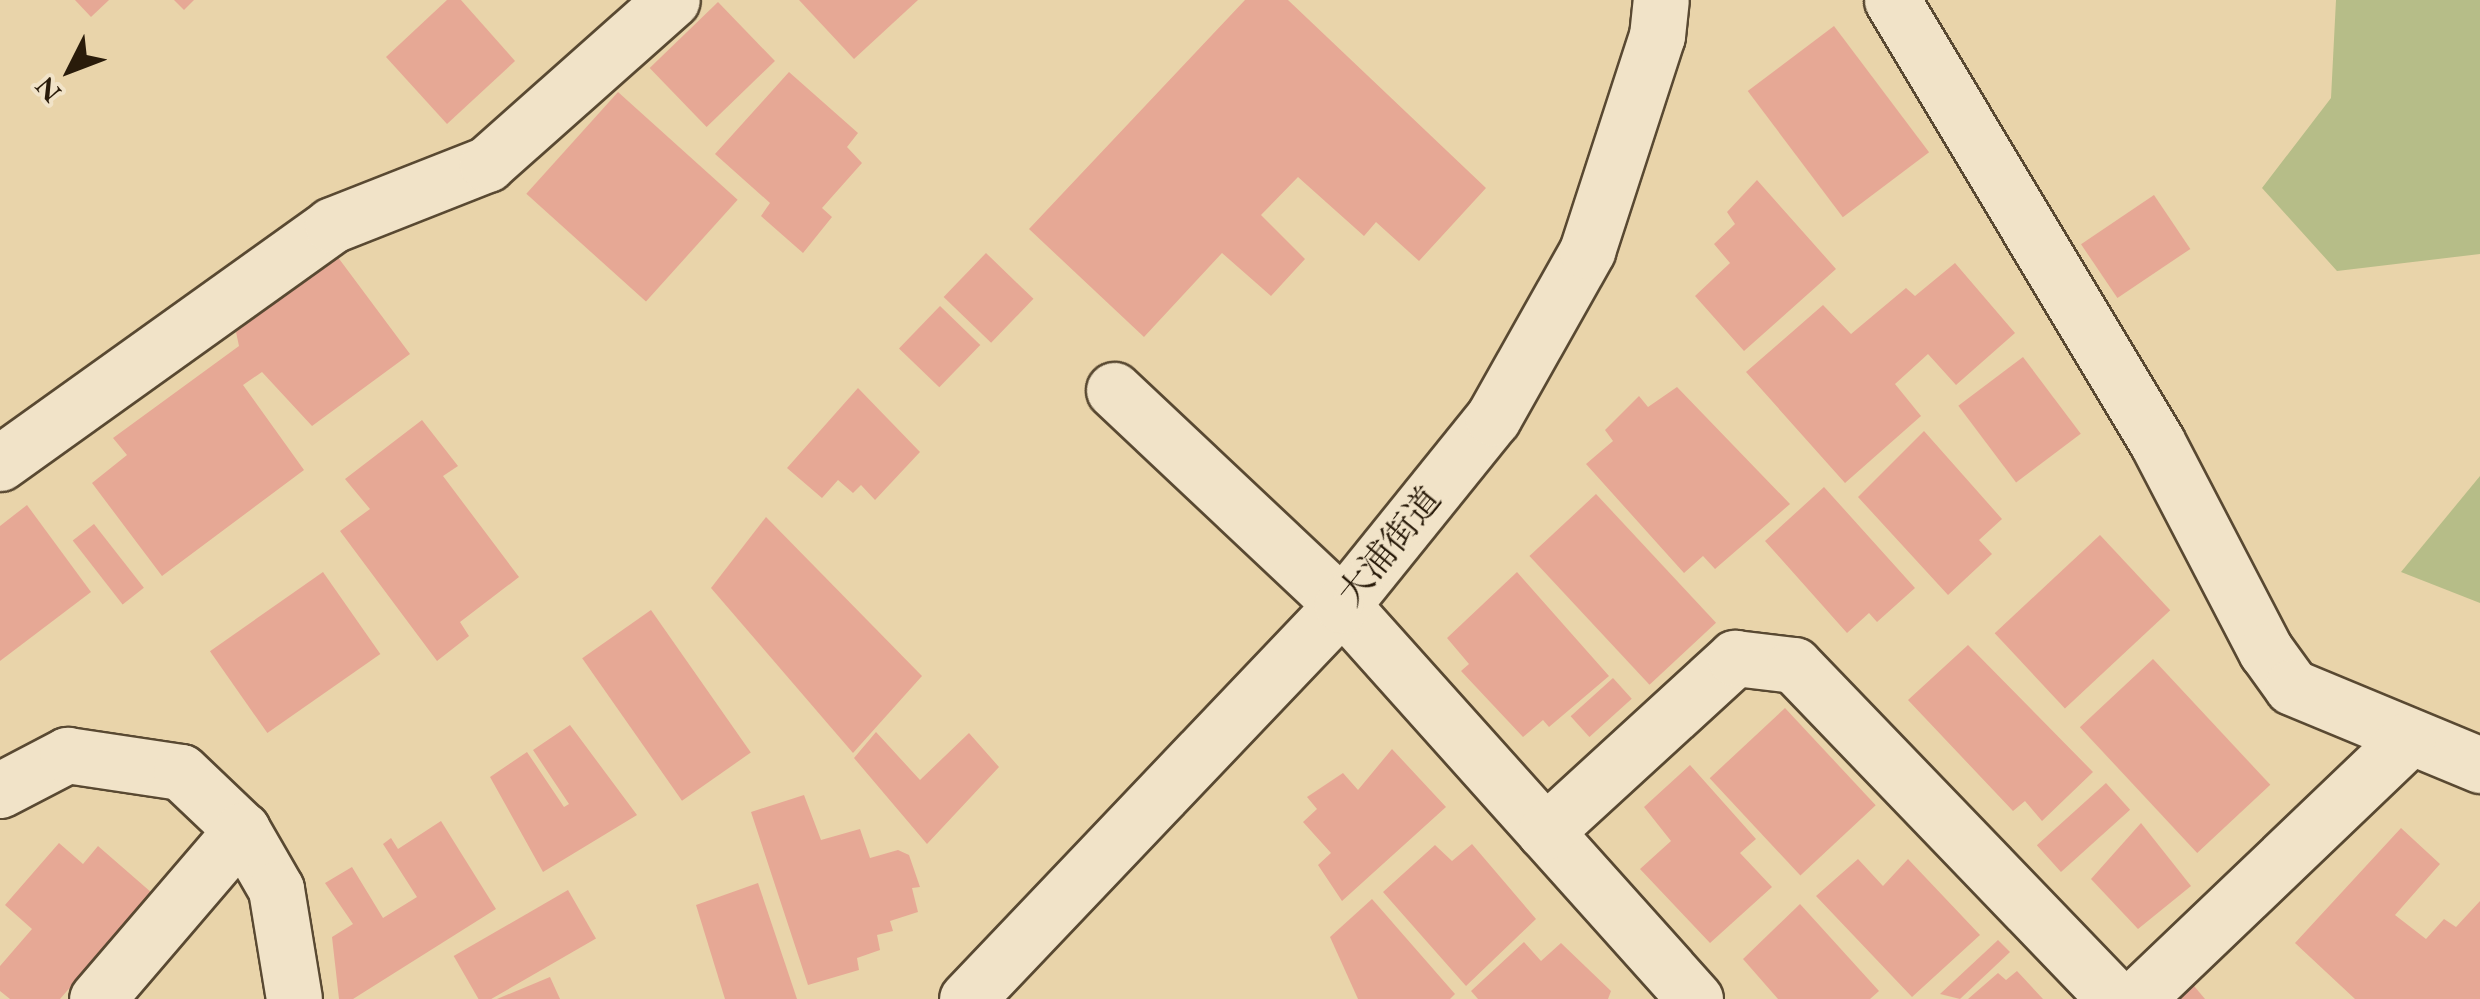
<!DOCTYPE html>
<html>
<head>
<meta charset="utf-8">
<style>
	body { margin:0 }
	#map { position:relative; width:2480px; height:999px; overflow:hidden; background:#e9d4aa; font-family:"EB Garamond","Noto Serif JP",serif }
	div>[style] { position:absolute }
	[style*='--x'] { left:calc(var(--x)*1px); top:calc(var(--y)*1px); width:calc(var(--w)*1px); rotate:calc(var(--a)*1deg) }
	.green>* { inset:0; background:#b6bd88 }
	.building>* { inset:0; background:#e6a895; transform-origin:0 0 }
	.roads { filter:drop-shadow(2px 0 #594932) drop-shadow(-2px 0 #594932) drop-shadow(0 2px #594932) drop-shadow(0 -2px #594932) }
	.minor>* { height:55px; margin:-27.5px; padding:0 27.5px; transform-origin:27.5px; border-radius:27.5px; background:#f1e3c8 }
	span { translate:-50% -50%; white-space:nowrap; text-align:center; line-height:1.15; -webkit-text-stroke:9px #f1e3c8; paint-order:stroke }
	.street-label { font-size:35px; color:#291b0a }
	.north { position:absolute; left:20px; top:20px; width:100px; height:100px; -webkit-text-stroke:8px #f1e3c8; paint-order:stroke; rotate:228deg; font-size:28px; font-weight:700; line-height:40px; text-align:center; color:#291b0a }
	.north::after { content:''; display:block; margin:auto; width:35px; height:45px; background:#291b0a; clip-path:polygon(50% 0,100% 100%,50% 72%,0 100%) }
</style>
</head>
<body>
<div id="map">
	<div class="green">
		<i style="clip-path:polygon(2336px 0,2480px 0,2480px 254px,2337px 271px,2262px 188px,2331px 98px)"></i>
		<i style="clip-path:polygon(2480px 476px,2480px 603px,2401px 572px)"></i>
	</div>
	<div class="building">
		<i style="clip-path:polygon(75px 0,109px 0,91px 17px)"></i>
		<i style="clip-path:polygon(174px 0,194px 0,184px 10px)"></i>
		<i style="clip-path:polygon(447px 0,461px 0,515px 61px,447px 124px,386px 57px)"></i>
		<i style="clip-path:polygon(799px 0,918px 0,854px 59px)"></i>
		<i style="clip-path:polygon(1245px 0,1288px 0,1486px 188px,1419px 261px,1376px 222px,1364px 236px,1298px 177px,1261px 215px,1305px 259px,1271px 296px,1222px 253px,1144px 337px,1029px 229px)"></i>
		<i style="left:718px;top:2px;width:82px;height:95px;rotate:46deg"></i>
		<i style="left:1834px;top:26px;width:158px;height:108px;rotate:53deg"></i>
		<i style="clip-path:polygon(789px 72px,858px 133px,847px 147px,862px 163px,822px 208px,832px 217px,803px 253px,761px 216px,770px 203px,715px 154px)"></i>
		<i style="left:618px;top:92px;width:161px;height:137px;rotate:42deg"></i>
		<i style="clip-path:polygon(1757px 180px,1836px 269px,1744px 351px,1695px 296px,1730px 263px,1714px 244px,1735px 224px,1727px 212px)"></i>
		<i style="left:2154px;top:195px;width:65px;height:88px;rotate:56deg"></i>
		<i style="left:986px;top:253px;width:66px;height:61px;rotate:44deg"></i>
		<i style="clip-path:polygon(337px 256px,410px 354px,312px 426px,262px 372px,243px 385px,304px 470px,162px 576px,92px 483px,127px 455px,113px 438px,239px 346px,236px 332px)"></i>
		<i style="clip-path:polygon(1955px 263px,2015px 333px,1956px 385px,1928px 354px,1895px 384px,1921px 416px,1845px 483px,1746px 372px,1823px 305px,1851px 334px,1906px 288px,1915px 296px)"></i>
		<i style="left:940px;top:306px;width:56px;height:59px;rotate:44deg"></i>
		<i style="left:2023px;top:357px;width:96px;height:81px;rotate:53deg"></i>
		<i style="clip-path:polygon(1677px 387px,1790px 504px,1715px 569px,1703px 556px,1684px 573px,1586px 464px,1613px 441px,1605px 430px,1639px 396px,1648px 407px)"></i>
		<i style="clip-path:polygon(858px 388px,920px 452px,875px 500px,861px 485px,853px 493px,838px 480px,822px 498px,787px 468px)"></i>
		<i style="clip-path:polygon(422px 420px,458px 466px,443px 476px,519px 577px,460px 622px,469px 636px,437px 661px,340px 531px,370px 509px,345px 479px)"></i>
		<i style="clip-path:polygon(1924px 431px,2002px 519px,1979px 540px,1992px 554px,1948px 595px,1858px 497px)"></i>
		<i style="clip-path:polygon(1824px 487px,1915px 588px,1877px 622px,1869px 613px,1847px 633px,1765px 541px)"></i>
		<i style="left:1596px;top:494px;width:176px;height:91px;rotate:47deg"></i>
		<i style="clip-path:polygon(27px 505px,91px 592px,0 661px,0 526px)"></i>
		<i style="clip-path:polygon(766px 517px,922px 676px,853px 753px,711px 588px)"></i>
		<i style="left:94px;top:524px;width:81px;height:27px;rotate:52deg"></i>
		<i style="left:2100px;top:535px;width:103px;height:144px;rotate:47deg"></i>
		<i style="left:323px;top:572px;width:100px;height:138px;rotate:55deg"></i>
		<i style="clip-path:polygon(1517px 572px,1609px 676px,1549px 727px,1543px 720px,1523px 737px,1461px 671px,1469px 664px,1447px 638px)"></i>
		<i style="left:651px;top:610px;width:174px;height:84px;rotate:55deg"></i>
		<i style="clip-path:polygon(1968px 645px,2093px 772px,2042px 821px,2025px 801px,2013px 811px,1908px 700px)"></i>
		<i style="left:2153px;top:659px;width:172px;height:100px;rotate:47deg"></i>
		<i style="left:1613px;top:678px;width:28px;height:57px;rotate:48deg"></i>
		<i style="left:1785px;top:708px;width:133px;height:103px;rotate:47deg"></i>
		<i style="clip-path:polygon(570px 725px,637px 815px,543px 872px,490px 777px,527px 752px,564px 807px,569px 804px,533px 750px)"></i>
		<i style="clip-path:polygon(876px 732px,920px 780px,969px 733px,999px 767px,927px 844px,854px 758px)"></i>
		<i style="clip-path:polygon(1392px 749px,1446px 807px,1342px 901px,1318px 865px,1331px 853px,1303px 822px,1317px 809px,1307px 797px,1343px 773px,1358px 790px)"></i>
		<i style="clip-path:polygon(1690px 765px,1756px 839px,1740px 853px,1772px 887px,1710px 943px,1640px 869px,1671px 841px,1644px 807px)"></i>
		<i style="left:2106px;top:783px;width:36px;height:93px;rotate:48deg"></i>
		<i style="clip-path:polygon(804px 795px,821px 840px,860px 829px,870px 858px,898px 850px,909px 855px,920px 887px,912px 888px,918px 912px,890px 921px,893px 931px,877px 935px,880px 950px,857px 958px,859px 970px,808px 985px,751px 812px)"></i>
		<i style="clip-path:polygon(441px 821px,496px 909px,353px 999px,339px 999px,332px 937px,353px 924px,325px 883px,352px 867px,383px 918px,417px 897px,383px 844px,391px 838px,398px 849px)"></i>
		<i style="clip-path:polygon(2141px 823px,2191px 886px,2138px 929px,2091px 879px)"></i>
		<i style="clip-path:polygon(2401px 828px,2440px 864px,2395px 915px,2426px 939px,2444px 919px,2456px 927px,2480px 901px,2480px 999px,2355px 999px,2295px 943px)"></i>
		<i style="clip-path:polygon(59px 843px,83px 864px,98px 846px,152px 893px,60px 999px,10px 999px,0 991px,0 966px,32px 929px,5px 905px)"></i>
		<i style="clip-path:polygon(1472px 844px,1536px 919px,1466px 986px,1383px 892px,1435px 845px,1452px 861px)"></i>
		<i style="clip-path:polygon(1858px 859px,1883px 886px,1908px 859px,1980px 935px,1912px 997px,1816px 896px)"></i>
		<i style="clip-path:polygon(758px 883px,797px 999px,725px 999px,696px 905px)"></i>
		<i style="left:568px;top:890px;width:56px;height:132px;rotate:60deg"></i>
		<i style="clip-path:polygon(1372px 899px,1455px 994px,1450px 999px,1358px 999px,1330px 937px)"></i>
		<i style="clip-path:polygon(1800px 904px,1879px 991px,1870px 999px,1778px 999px,1743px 959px)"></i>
		<i style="clip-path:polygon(1998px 940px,2010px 952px,1960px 999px,1940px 994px)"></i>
		<i style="clip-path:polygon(1524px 942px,1541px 961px,1561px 943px,1611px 991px,1608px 999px,1478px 999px,1471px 991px)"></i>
		<i style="clip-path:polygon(2017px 971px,2043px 999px,1968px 999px,1998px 973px,2006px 980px)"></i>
		<i style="clip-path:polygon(2184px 974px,2205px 999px,2161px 999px)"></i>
		<i style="clip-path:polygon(550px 977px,560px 999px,497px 999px)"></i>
	</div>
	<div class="roads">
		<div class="minor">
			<i style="--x:1892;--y:0;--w:515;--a:59.06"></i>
			<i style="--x:2157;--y:442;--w:236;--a:62.5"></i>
			<i style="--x:2266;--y:651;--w:44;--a:54.2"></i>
			<i style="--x:2292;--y:687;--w:204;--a:22.5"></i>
			<i style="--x:1114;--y:390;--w:313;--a:43.3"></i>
			<i style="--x:1342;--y:605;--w:529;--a:48.14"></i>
			<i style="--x:0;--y:463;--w:408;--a:-35.6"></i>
			<i style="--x:332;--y:225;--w:167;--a:-21.5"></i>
			<i style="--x:487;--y:164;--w:247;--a:-41.6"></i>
			<i style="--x:0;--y:790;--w:76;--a:-27.6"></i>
			<i style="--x:67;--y:755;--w:115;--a:8.5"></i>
			<i style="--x:181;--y:772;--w:84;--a:43.6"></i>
			<i style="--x:242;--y:830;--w:68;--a:60"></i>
			<i style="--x:276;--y:889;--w:111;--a:80.7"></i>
			<i style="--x:1545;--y:832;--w:258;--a:-42.5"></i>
			<i style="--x:1735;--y:658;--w:59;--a:6.8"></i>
			<i style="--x:1794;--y:665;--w:463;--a:46.1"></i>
			<i style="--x:97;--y:999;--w:223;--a:-49.4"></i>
			<i style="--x:967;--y:999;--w:544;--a:-46.42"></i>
			<i style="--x:1342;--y:605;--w:240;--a:-51.1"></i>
			<i style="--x:1493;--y:418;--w:192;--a:-60.6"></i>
			<i style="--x:1587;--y:251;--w:226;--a:-72"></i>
			<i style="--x:1657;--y:36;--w:36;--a:-84"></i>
			<i style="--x:2136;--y:999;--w:376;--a:-43.7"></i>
		</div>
	</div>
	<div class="street-label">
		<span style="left:1389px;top:546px;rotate:-51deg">大浦街道</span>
	</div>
	<div class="north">N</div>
</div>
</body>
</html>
